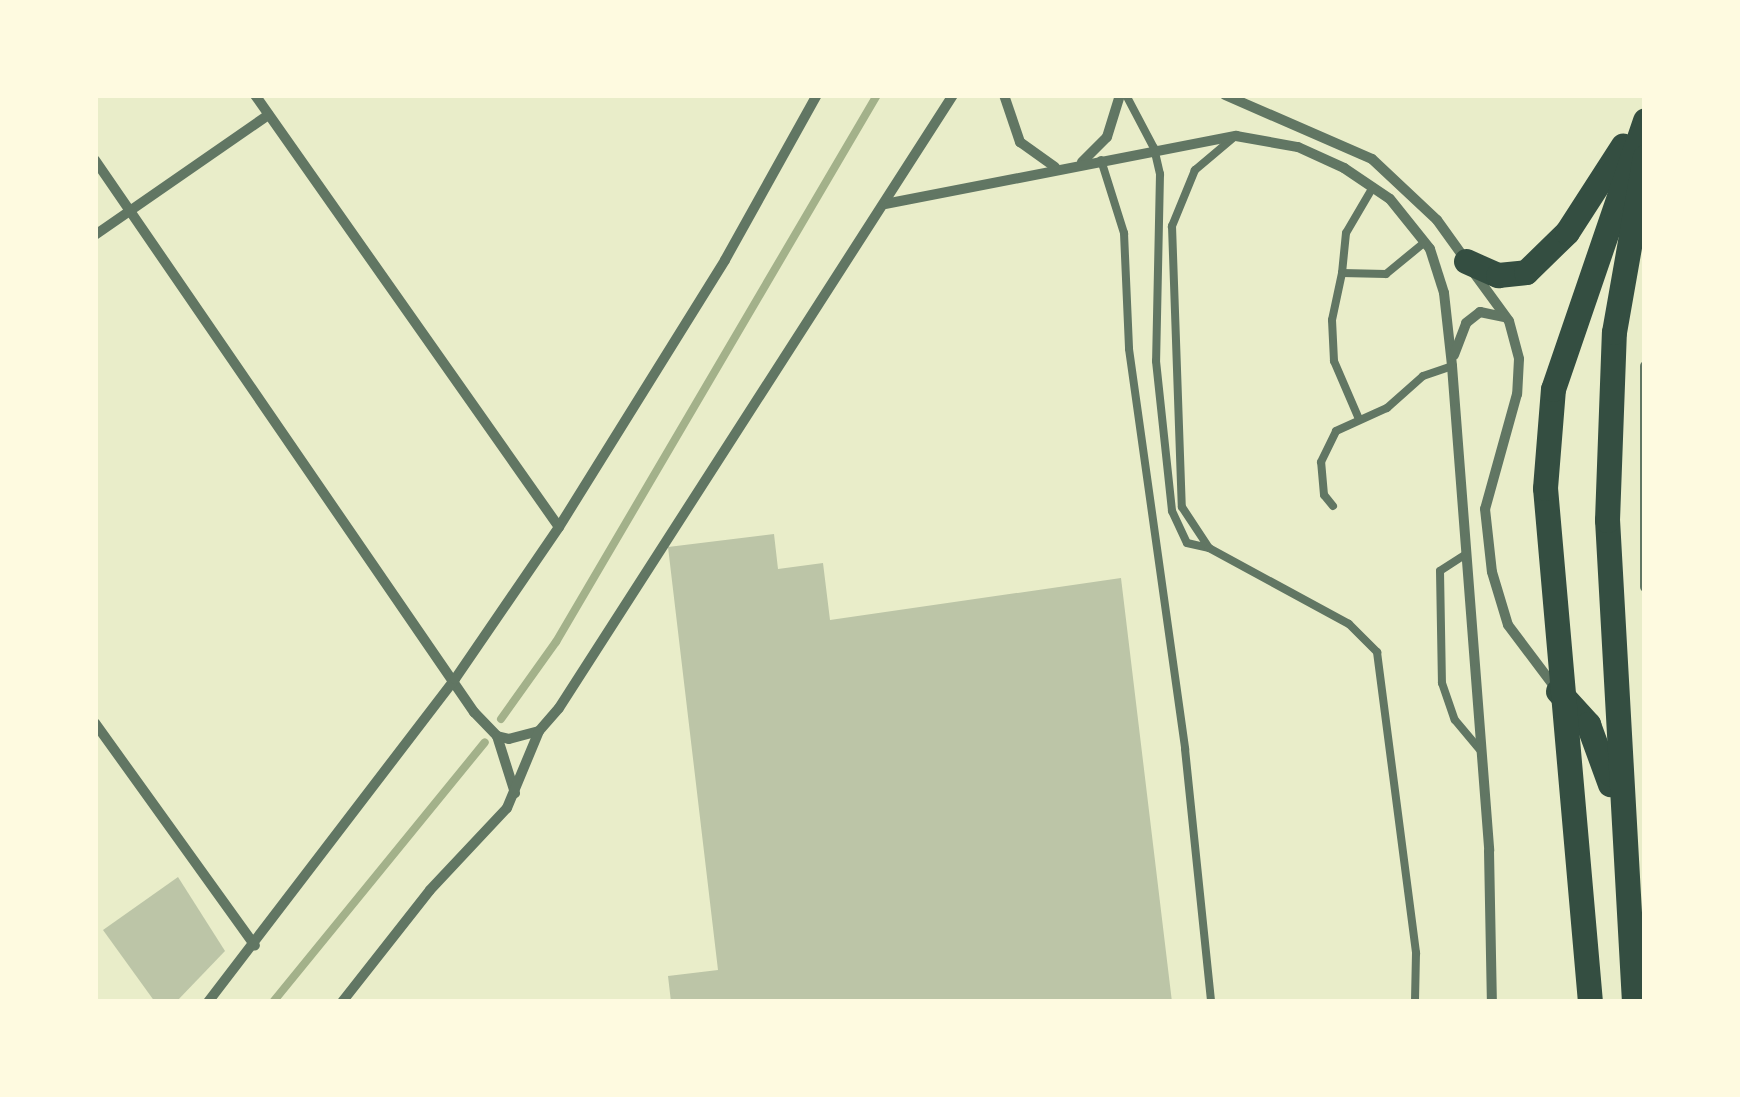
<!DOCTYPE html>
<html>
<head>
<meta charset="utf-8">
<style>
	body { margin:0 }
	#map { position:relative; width:1740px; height:1097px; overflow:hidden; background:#e9edc9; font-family:"Fira Sans",sans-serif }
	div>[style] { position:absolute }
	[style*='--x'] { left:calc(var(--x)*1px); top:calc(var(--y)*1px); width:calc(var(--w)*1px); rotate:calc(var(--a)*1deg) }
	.stream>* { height:8px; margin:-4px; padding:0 4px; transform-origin:4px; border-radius:4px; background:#a3b18a }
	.building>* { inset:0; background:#bcc5a7 }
	.service>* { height:8px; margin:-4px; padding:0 4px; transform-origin:4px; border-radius:4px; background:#617663 }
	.minor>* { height:10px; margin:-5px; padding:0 5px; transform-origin:5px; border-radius:5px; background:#617663 }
	.trunk>* { height:25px; margin:-12.5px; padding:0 12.5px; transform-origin:12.5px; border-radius:12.5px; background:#344e41 }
	span { translate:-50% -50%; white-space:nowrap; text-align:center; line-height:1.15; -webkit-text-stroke:10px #fefae0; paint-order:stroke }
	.frame { position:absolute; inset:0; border:98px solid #fefae0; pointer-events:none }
</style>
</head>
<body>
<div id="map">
	<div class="stream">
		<i style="--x:501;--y:719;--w:95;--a:-54.5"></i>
		<i style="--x:556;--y:642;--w:634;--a:-59.59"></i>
		<i style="--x:273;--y:1002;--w:335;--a:-50.8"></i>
	</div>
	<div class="building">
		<i style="clip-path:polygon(774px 534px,778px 569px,823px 563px,830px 620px,1121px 578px,1172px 1002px,671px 1002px,668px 976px,718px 970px,668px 547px)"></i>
		<i style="clip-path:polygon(178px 877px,225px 951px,176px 1002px,155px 1002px,103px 930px)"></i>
	</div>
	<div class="service">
		<i style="--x:1126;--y:95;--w:60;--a:62.2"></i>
		<i style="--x:1154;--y:148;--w:27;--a:77"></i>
		<i style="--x:1160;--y:174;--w:187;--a:91.2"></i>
		<i style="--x:1156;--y:361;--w:151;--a:83.9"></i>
		<i style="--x:1172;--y:511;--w:35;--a:65"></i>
		<i style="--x:1187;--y:543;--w:23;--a:13"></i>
		<i style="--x:1233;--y:138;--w:50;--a:139.9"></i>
		<i style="--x:1195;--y:170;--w:61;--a:112.3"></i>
		<i style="--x:1172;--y:226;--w:281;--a:88"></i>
		<i style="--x:1182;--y:507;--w:49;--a:56.6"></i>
		<i style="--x:1209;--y:548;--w:159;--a:28.5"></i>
		<i style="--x:1349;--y:624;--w:40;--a:45"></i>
		<i style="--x:1377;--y:652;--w:304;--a:82.6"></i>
		<i style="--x:1416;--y:953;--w:49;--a:91.2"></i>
		<i style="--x:1101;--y:160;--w:77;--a:72.5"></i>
		<i style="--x:1124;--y:233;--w:116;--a:87.5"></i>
		<i style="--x:1129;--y:349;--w:404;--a:82"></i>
		<i style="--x:1185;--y:749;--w:254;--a:84.1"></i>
		<i style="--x:1373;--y:187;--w:53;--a:120.4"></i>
		<i style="--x:1346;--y:233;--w:40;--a:95.7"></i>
		<i style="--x:1342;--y:273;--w:44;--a:1.3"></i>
		<i style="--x:1386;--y:274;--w:50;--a:-39.4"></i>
		<i style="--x:1342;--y:273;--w:48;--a:102"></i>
		<i style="--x:1332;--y:320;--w:41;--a:87.2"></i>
		<i style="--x:1334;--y:361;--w:63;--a:66.7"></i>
		<i style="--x:1333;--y:506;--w:14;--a:-129"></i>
		<i style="--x:1324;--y:495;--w:33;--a:-95"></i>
		<i style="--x:1321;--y:462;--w:34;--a:-64"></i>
		<i style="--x:1336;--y:431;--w:56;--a:-24.3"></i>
		<i style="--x:1387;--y:408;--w:48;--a:-41.6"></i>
		<i style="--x:1423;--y:376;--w:31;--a:-19"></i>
		<i style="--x:1463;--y:556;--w:27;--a:147"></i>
		<i style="--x:1440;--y:571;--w:112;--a:89"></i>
		<i style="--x:1442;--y:683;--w:39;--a:71"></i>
		<i style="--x:1455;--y:720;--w:39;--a:50"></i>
	</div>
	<div class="minor">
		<i style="--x:255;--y:95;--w:528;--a:54.87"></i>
		<i style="--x:1004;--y:95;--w:50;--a:71.2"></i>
		<i style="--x:1020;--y:142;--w:43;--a:35.5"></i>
		<i style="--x:1225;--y:95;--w:160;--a:23.5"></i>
		<i style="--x:1372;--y:159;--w:89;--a:43.2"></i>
		<i style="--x:1437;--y:220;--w:48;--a:54.3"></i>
		<i style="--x:95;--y:160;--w:670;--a:55.53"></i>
		<i style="--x:474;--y:712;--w:33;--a:46"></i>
		<i style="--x:497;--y:736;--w:12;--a:14"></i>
		<i style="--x:509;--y:739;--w:31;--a:-15"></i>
		<i style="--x:539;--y:731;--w:30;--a:-49"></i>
		<i style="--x:559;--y:708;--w:729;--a:-57.27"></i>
		<i style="--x:1082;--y:162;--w:35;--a:-45"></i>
		<i style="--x:1107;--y:137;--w:44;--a:-72.8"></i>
		<i style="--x:885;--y:204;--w:358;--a:-11"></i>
		<i style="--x:1236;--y:136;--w:63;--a:10.1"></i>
		<i style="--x:1298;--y:147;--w:51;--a:24.5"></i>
		<i style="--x:1344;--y:168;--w:55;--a:34"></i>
		<i style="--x:1390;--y:199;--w:64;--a:51.3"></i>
		<i style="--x:1430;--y:249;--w:46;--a:72.3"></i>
		<i style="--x:1444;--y:293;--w:73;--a:83.7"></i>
		<i style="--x:1452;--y:366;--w:486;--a:85.6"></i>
		<i style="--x:1489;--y:851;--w:151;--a:88.9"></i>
		<i style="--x:95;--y:235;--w:211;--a:-34.7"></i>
		<i style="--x:1474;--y:273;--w:59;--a:53.9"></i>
		<i style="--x:1509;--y:321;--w:39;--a:75"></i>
		<i style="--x:1519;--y:359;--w:35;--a:93"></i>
		<i style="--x:1517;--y:394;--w:119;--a:105.5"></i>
		<i style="--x:1485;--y:509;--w:63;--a:83.7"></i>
		<i style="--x:1492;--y:572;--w:55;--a:73.2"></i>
		<i style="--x:1508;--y:625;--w:81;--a:53"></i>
		<i style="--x:1454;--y:355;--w:34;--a:-69"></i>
		<i style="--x:1466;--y:323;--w:18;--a:-38"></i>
		<i style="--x:1480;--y:312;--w:25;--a:12"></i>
		<i style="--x:1645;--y:366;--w:221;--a:90"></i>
		<i style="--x:95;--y:723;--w:274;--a:54.3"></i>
		<i style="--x:497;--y:736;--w:60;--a:72.5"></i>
		<i style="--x:208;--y:1002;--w:407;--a:-52.6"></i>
		<i style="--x:455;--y:679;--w:184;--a:-55.6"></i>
		<i style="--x:559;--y:527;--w:314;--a:-58.1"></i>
		<i style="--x:725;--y:260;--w:189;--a:-60.9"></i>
		<i style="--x:342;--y:1002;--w:142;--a:-51.8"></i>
		<i style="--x:430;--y:890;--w:112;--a:-46.8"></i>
		<i style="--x:507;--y:808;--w:83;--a:-67.4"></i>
	</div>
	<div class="trunk">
		<i style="--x:1466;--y:261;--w:35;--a:24"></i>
		<i style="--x:1498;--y:275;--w:28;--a:-6"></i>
		<i style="--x:1526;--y:272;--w:57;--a:-44.3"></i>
		<i style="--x:1567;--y:232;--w:103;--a:-57.2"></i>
		<i style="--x:1558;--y:691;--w:45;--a:47.7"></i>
		<i style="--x:1588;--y:724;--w:64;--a:69.9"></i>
		<i style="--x:1590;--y:1002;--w:516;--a:-95"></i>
		<i style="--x:1545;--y:488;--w:99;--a:-85.4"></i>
		<i style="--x:1553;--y:389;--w:284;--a:-71.1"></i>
		<i style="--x:1634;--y:1002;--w:483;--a:-93.2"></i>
		<i style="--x:1607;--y:520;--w:188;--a:-87.9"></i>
		<i style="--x:1614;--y:332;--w:178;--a:-80"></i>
	</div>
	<div class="frame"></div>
</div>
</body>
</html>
